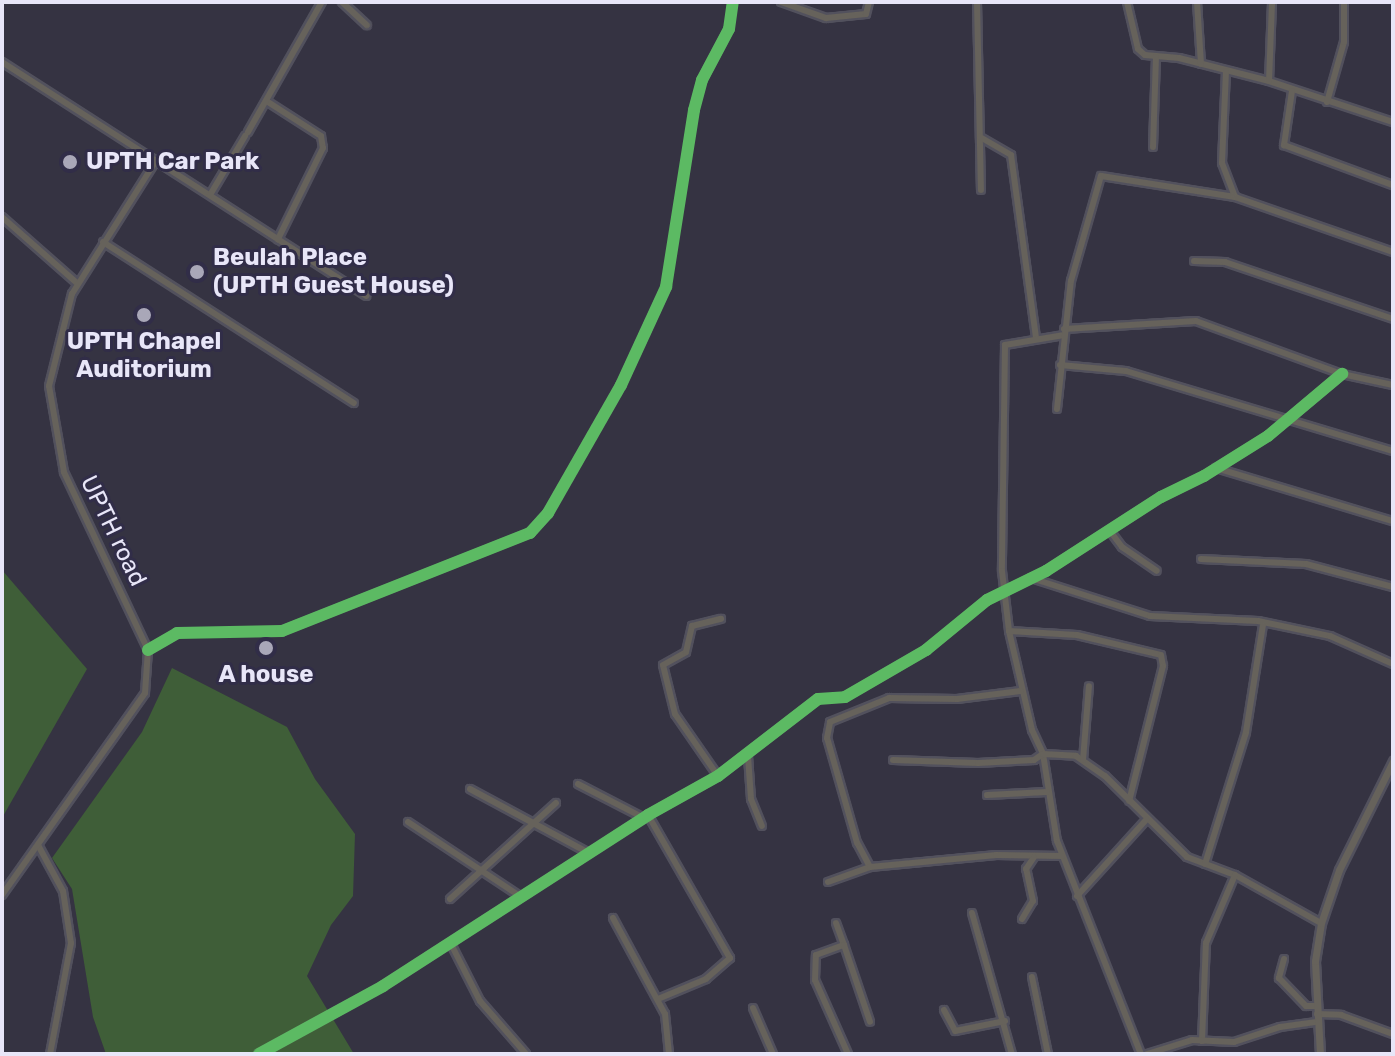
<!DOCTYPE html>
<html>
<head>
<meta charset="utf-8">
<style>
	body { margin:0 }
	#map { position:relative; width:1395px; height:1056px; overflow:hidden; background:#353342; font-family:Rubik,sans-serif }
	div>[style] { position:absolute }
	[style*='--x'] { left:calc(var(--x)*1px); top:calc(var(--y)*1px); width:calc(var(--w)*1px); rotate:calc(var(--a)*1deg) }
	.green>* { inset:0; background:#3f5e38 }
	.roads { filter:drop-shadow(2px 0 #52515d) drop-shadow(-2px 0 #52515d) drop-shadow(0 2px #52515d) drop-shadow(0 -2px #52515d) }
	.minor>* { height:6px; margin:-3px; padding:0 3px; transform-origin:3px; border-radius:3px; background:#66625b }
	.tertiary>* { height:7px; margin:-3.5px; padding:0 3.5px; transform-origin:3.5px; border-radius:3.5px; background:#66625b }
	.cycleway>* { height:12px; margin:-6px; padding:0 6px; transform-origin:6px; border-radius:6px; background:#5cba63 }
	.dots>* { width:22px; height:22px; translate:-50% -50%; box-sizing:border-box; border:4px solid #312d48; border-radius:50% }
	span { translate:-50% -50%; white-space:nowrap; text-align:center; line-height:1.15; -webkit-text-stroke:6px #312d48; paint-order:stroke }
	.poi-label { font-size:24px; color:#e8e6f8; font-weight:700 }
	.left { translate:0 -50%; text-align:left }
	.street-label { font-size:24px; color:#e8e6f8 }
	.frame { position:absolute; inset:0; border:4px solid #e8e6f8; pointer-events:none }
</style>
</head>
<body>
<div id="map">
	<div class="green">
		<i style="clip-path:polygon(2px 570px,87px 669px,2px 818px)"></i>
		<i style="clip-path:polygon(172px 668px,287px 727px,315px 779px,355px 834px,353px 896px,331px 925px,307px 976px,354px 1054px,106px 1054px,93px 1017px,72px 889px,52px 858px,142px 732px)"></i>
	</div>
	<div class="roads">
		<div class="minor">
			<i style="--x:342;--y:2;--w:34;--a:43"></i>
			<i style="--x:781;--y:2;--w:48;--a:19.6"></i>
			<i style="--x:826;--y:18;--w:40;--a:-5.7"></i>
			<i style="--x:866;--y:14;--w:12;--a:-76"></i>
			<i style="--x:977;--y:2;--w:188;--a:88.8"></i>
			<i style="--x:1127;--y:2;--w:48;--a:76.8"></i>
			<i style="--x:1138;--y:49;--w:9;--a:41"></i>
			<i style="--x:1145;--y:55;--w:34;--a:5"></i>
			<i style="--x:1179;--y:58;--w:93;--a:14.3"></i>
			<i style="--x:1269;--y:81;--w:131;--a:18.3"></i>
			<i style="--x:1197;--y:2;--w:62;--a:86.3"></i>
			<i style="--x:2;--y:62;--w:433;--a:32.7"></i>
			<i style="--x:1226;--y:71;--w:92;--a:92.5"></i>
			<i style="--x:1222;--y:163;--w:36;--a:69"></i>
			<i style="--x:1269;--y:81;--w:79;--a:-87.8"></i>
			<i style="--x:1292;--y:91;--w:55;--a:98.4"></i>
			<i style="--x:1284;--y:145;--w:116;--a:20.2"></i>
			<i style="--x:268;--y:102;--w:63;--a:32.7"></i>
			<i style="--x:321;--y:136;--w:12;--a:81"></i>
			<i style="--x:323;--y:148;--w:102;--a:116.3"></i>
			<i style="--x:1327;--y:102;--w:62;--a:-74.2"></i>
			<i style="--x:1344;--y:42;--w:40;--a:-90"></i>
			<i style="--x:248;--y:132;--w:150;--a:-60.4"></i>
			<i style="--x:980;--y:137;--w:36;--a:30"></i>
			<i style="--x:1011;--y:155;--w:184;--a:82.2"></i>
			<i style="--x:1153;--y:147;--w:90;--a:-88.1"></i>
			<i style="--x:210;--y:195;--w:69;--a:-59.3"></i>
			<i style="--x:2;--y:217;--w:101;--a:41.4"></i>
			<i style="--x:103;--y:242;--w:298;--a:32.7"></i>
			<i style="--x:1194;--y:261;--w:31;--a:2"></i>
			<i style="--x:1225;--y:262;--w:177;--a:18.7"></i>
			<i style="--x:1064;--y:329;--w:132;--a:-3.5"></i>
			<i style="--x:1196;--y:321;--w:155;--a:20"></i>
			<i style="--x:1342;--y:374;--w:52;--a:12.2"></i>
			<i style="--x:1064;--y:335;--w:60;--a:170.4"></i>
			<i style="--x:1005;--y:345;--w:226;--a:90.8"></i>
			<i style="--x:1002;--y:571;--w:60;--a:83.3"></i>
			<i style="--x:1009;--y:631;--w:102;--a:76.9"></i>
			<i style="--x:1032;--y:730;--w:26;--a:65"></i>
			<i style="--x:1043;--y:754;--w:88;--a:80.9"></i>
			<i style="--x:1057;--y:841;--w:229;--a:68.5"></i>
			<i style="--x:1060;--y:365;--w:66;--a:5.2"></i>
			<i style="--x:1126;--y:371;--w:279;--a:16.7"></i>
			<i style="--x:1057;--y:409;--w:129;--a:-83.8"></i>
			<i style="--x:1071;--y:281;--w:109;--a:-74.1"></i>
			<i style="--x:1101;--y:176;--w:136;--a:8.9"></i>
			<i style="--x:1235;--y:197;--w:167;--a:19.2"></i>
			<i style="--x:1216;--y:468;--w:185;--a:16.7"></i>
			<i style="--x:1110;--y:531;--w:20;--a:53"></i>
			<i style="--x:1122;--y:547;--w:42;--a:34.4"></i>
			<i style="--x:1201;--y:559;--w:105;--a:2.7"></i>
			<i style="--x:1306;--y:564;--w:90;--a:14.8"></i>
			<i style="--x:1031;--y:578;--w:125;--a:17.7"></i>
			<i style="--x:1150;--y:616;--w:108;--a:2.7"></i>
			<i style="--x:1258;--y:621;--w:74;--a:11.8"></i>
			<i style="--x:1330;--y:636;--w:69;--a:24"></i>
			<i style="--x:1009;--y:631;--w:68;--a:3.4"></i>
			<i style="--x:1077;--y:635;--w:86;--a:13.4"></i>
			<i style="--x:1161;--y:655;--w:11;--a:80"></i>
			<i style="--x:1163;--y:666;--w:139;--a:104.1"></i>
			<i style="--x:148;--y:650;--w:34;--a:-30"></i>
			<i style="--x:177;--y:633;--w:105;--a:-1.1"></i>
			<i style="--x:282;--y:631;--w:267;--a:-21.6"></i>
			<i style="--x:530;--y:533;--w:27;--a:-48"></i>
			<i style="--x:548;--y:513;--w:147;--a:-60.3"></i>
			<i style="--x:621;--y:385;--w:108;--a:-65.3"></i>
			<i style="--x:666;--y:287;--w:179;--a:-81"></i>
			<i style="--x:694;--y:110;--w:31;--a:-75"></i>
			<i style="--x:702;--y:80;--w:58;--a:-62.1"></i>
			<i style="--x:729;--y:29;--w:27;--a:-82"></i>
			<i style="--x:748;--y:756;--w:43;--a:86"></i>
			<i style="--x:751;--y:799;--w:29;--a:68"></i>
			<i style="--x:893;--y:760;--w:85;--a:2"></i>
			<i style="--x:978;--y:763;--w:56;--a:-3.1"></i>
			<i style="--x:1034;--y:760;--w:11;--a:-34"></i>
			<i style="--x:1043;--y:754;--w:33;--a:3"></i>
			<i style="--x:1076;--y:756;--w:35;--a:35"></i>
			<i style="--x:1105;--y:776;--w:115;--a:44.6"></i>
			<i style="--x:1187;--y:857;--w:51;--a:20.6"></i>
			<i style="--x:1235;--y:875;--w:98;--a:29.2"></i>
			<i style="--x:1083;--y:760;--w:74;--a:-85.4"></i>
			<i style="--x:718;--y:776;--w:75;--a:-124.7"></i>
			<i style="--x:675;--y:714;--w:50;--a:-103.8"></i>
			<i style="--x:663;--y:665;--w:26;--a:-29"></i>
			<i style="--x:686;--y:652;--w:27;--a:-77"></i>
			<i style="--x:692;--y:626;--w:30;--a:-14"></i>
			<i style="--x:578;--y:784;--w:74;--a:27.3"></i>
			<i style="--x:470;--y:789;--w:135;--a:28.3"></i>
			<i style="--x:987;--y:795;--w:60;--a:-2.9"></i>
			<i style="--x:648;--y:815;--w:165;--a:60.2"></i>
			<i style="--x:730;--y:958;--w:32;--a:139"></i>
			<i style="--x:706;--y:979;--w:52;--a:157.4"></i>
			<i style="--x:408;--y:822;--w:134;--a:33.5"></i>
			<i style="--x:38;--y:845;--w:52;--a:61.5"></i>
			<i style="--x:63;--y:891;--w:53;--a:81.3"></i>
			<i style="--x:71;--y:943;--w:113;--a:100.7"></i>
			<i style="--x:1205;--y:864;--w:138;--a:-72.7"></i>
			<i style="--x:1246;--y:732;--w:108;--a:-81"></i>
			<i style="--x:870;--y:867;--w:27;--a:-118"></i>
			<i style="--x:857;--y:843;--w:109;--a:-105.9"></i>
			<i style="--x:827;--y:738;--w:16;--a:-79"></i>
			<i style="--x:830;--y:722;--w:64;--a:-22.1"></i>
			<i style="--x:889;--y:698;--w:68;--a:0.8"></i>
			<i style="--x:957;--y:699;--w:64;--a:-7.1"></i>
			<i style="--x:828;--y:882;--w:45;--a:-19.7"></i>
			<i style="--x:870;--y:867;--w:127;--a:-5.4"></i>
			<i style="--x:996;--y:855;--w:66;--a:0.9"></i>
			<i style="--x:2;--y:895;--w:247;--a:-54.7"></i>
			<i style="--x:145;--y:693;--w:43;--a:-86"></i>
			<i style="--x:148;--y:650;--w:197;--a:-115.3"></i>
			<i style="--x:64;--y:472;--w:87;--a:-99.9"></i>
			<i style="--x:49;--y:386;--w:95;--a:-76"></i>
			<i style="--x:72;--y:294;--w:156;--a:-57.8"></i>
			<i style="--x:1077;--y:896;--w:103;--a:-47.8"></i>
			<i style="--x:450;--y:899;--w:143;--a:-42.2"></i>
			<i style="--x:972;--y:913;--w:147;--a:74.2"></i>
			<i style="--x:613;--y:918;--w:109;--a:61.6"></i>
			<i style="--x:665;--y:1014;--w:40;--a:84.3"></i>
			<i style="--x:1022;--y:919;--w:21;--a:-59"></i>
			<i style="--x:1033;--y:901;--w:33;--a:-102"></i>
			<i style="--x:1026;--y:869;--w:14;--a:-56"></i>
			<i style="--x:836;--y:923;--w:23;--a:70"></i>
			<i style="--x:451;--y:944;--w:64;--a:63"></i>
			<i style="--x:480;--y:1001;--w:70;--a:49"></i>
			<i style="--x:1284;--y:959;--w:20;--a:105"></i>
			<i style="--x:1279;--y:978;--w:39;--a:46"></i>
			<i style="--x:1306;--y:1006;--w:11;--a:0"></i>
			<i style="--x:1032;--y:977;--w:79;--a:78.3"></i>
			<i style="--x:753;--y:1008;--w:50;--a:66.5"></i>
			<i style="--x:944;--y:1010;--w:24;--a:62"></i>
			<i style="--x:955;--y:1031;--w:51;--a:-11.3"></i>
			<i style="--x:1317;--y:1014;--w:24;--a:2"></i>
			<i style="--x:1341;--y:1015;--w:55;--a:20.1"></i>
			<i style="--x:1202;--y:1041;--w:98;--a:-87.7"></i>
			<i style="--x:1206;--y:943;--w:74;--a:-66.9"></i>
			<i style="--x:259;--y:1054;--w:141;--a:-28.7"></i>
			<i style="--x:383;--y:986;--w:315;--a:-32.8"></i>
			<i style="--x:648;--y:815;--w:80;--a:-29.1"></i>
			<i style="--x:718;--y:776;--w:126;--a:-37.6"></i>
			<i style="--x:818;--y:699;--w:27;--a:-4"></i>
			<i style="--x:845;--y:697;--w:94;--a:-30.1"></i>
			<i style="--x:926;--y:650;--w:79;--a:-39.3"></i>
			<i style="--x:987;--y:600;--w:66;--a:-26.2"></i>
			<i style="--x:1046;--y:571;--w:137;--a:-32.8"></i>
			<i style="--x:1161;--y:497;--w:48;--a:-26"></i>
			<i style="--x:1204;--y:476;--w:75;--a:-32"></i>
			<i style="--x:1268;--y:436;--w:97;--a:-40"></i>
			<i style="--x:848;--y:1054;--w:81;--a:-114"></i>
			<i style="--x:815;--y:980;--w:25;--a:-88"></i>
			<i style="--x:816;--y:955;--w:30;--a:-20"></i>
			<i style="--x:844;--y:945;--w:81;--a:71.3"></i>
			<i style="--x:1147;--y:1054;--w:47;--a:-17.3"></i>
			<i style="--x:1192;--y:1040;--w:42;--a:2.7"></i>
			<i style="--x:1234;--y:1042;--w:48;--a:-18.1"></i>
			<i style="--x:1280;--y:1027;--w:37;--a:-8"></i>
		</div>
		<div class="tertiary">
			<i style="--x:1320;--y:1054;--w:93;--a:-93.1"></i>
			<i style="--x:1315;--y:961;--w:38;--a:-81"></i>
			<i style="--x:1321;--y:923;--w:56;--a:-71.2"></i>
			<i style="--x:1339;--y:870;--w:122;--a:-63.6"></i>
		</div>
	</div>
	<div class="cycleway">
		<i style="--x:148;--y:650;--w:34;--a:-30"></i>
		<i style="--x:177;--y:633;--w:105;--a:-1.1"></i>
		<i style="--x:282;--y:631;--w:267;--a:-21.6"></i>
		<i style="--x:530;--y:533;--w:27;--a:-48"></i>
		<i style="--x:548;--y:513;--w:147;--a:-60.3"></i>
		<i style="--x:621;--y:385;--w:108;--a:-65.3"></i>
		<i style="--x:666;--y:287;--w:179;--a:-81"></i>
		<i style="--x:694;--y:110;--w:31;--a:-75"></i>
		<i style="--x:702;--y:80;--w:58;--a:-62.1"></i>
		<i style="--x:729;--y:29;--w:27;--a:-82"></i>
		<i style="--x:259;--y:1054;--w:141;--a:-28.7"></i>
		<i style="--x:383;--y:986;--w:315;--a:-32.8"></i>
		<i style="--x:648;--y:815;--w:80;--a:-29.1"></i>
		<i style="--x:718;--y:776;--w:126;--a:-37.6"></i>
		<i style="--x:818;--y:699;--w:27;--a:-4"></i>
		<i style="--x:845;--y:697;--w:94;--a:-30.1"></i>
		<i style="--x:926;--y:650;--w:79;--a:-39.3"></i>
		<i style="--x:987;--y:600;--w:66;--a:-26.2"></i>
		<i style="--x:1046;--y:571;--w:137;--a:-32.8"></i>
		<i style="--x:1161;--y:497;--w:48;--a:-26"></i>
		<i style="--x:1204;--y:476;--w:75;--a:-32"></i>
		<i style="--x:1268;--y:436;--w:97;--a:-40"></i>
	</div>
	<div class="dots">
		<i style="left:70px;top:162px;background:#a9a7b8"></i>
		<i style="left:197px;top:272px;background:#a9a7b8"></i>
		<i style="left:144px;top:315px;background:#a9a7b8"></i>
		<i style="left:266px;top:648px;background:#a9a7b8"></i>
	</div>
	<div class="poi-label">
		<span class="left" style="left:86px;top:162px">UPTH Car Park</span>
		<span class="left" style="left:213px;top:272px">Beulah Place<br>(UPTH Guest House)</span>
		<span style="left:144px;top:356px">UPTH Chapel<br>Auditorium</span>
		<span style="left:266px;top:675px">A house</span>
	</div>
	<div class="street-label">
		<span style="left:113px;top:531px;rotate:64deg">UPTH road</span>
	</div>
	<div class="frame"></div>
</div>
</body>
</html>
